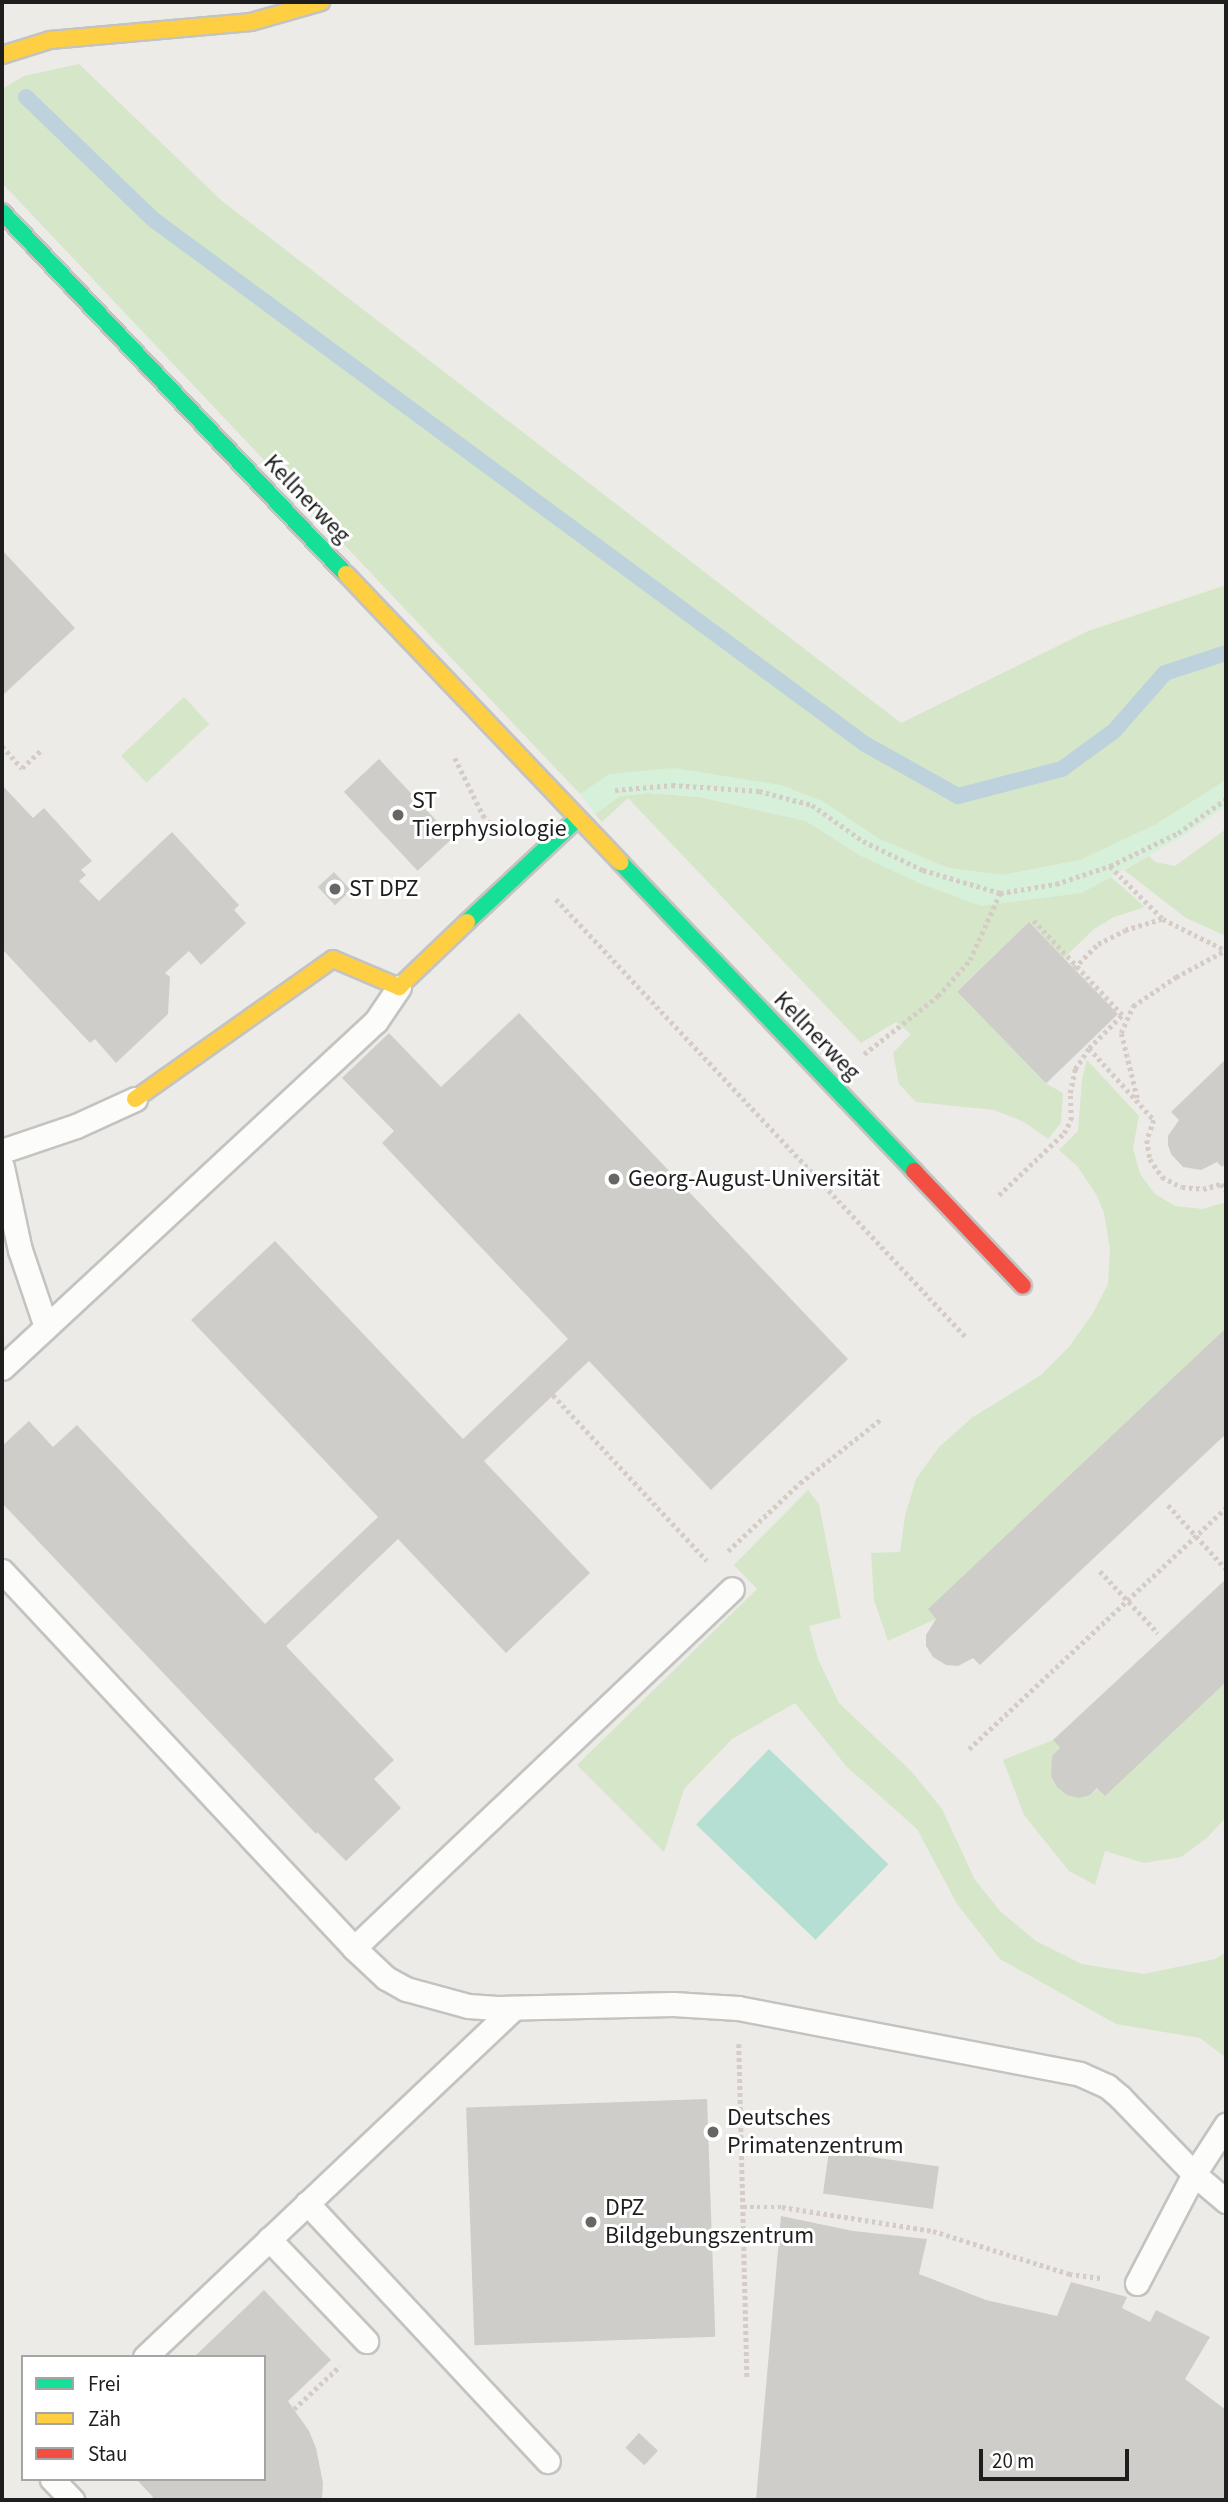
<!DOCTYPE html>
<html>
<head>
<meta charset="utf-8">
<style>
	body { margin:0 }
	#map { position:relative; width:1228px; height:2502px; overflow:hidden; background:#ecebe7; font-family:"Source Sans 3",sans-serif }
	div>[style] { position:absolute }
	[style*='--x'] { left:calc(var(--x)*1px); top:calc(var(--y)*1px); width:calc(var(--w)*1px); rotate:calc(var(--a)*1deg) }
	.grass>* { inset:0; background:#d5e7c8; transform-origin:0 0 }
	.park>* { inset:0; background:#d7f0da }
	.pitch>* { inset:0; background:#b6dfd3; transform-origin:0 0 }
	.stream>* { height:16px; margin:-8px; padding:0 8px; transform-origin:8px; border-radius:8px; background:#bdd2dc }
	.building>* { inset:0; background:#cfcdca; transform-origin:0 0 }
	.path>* { height:4.5px; margin-top:-2.25px; transform-origin:0; background:repeating-linear-gradient(90deg,#d5cbc7 0 3.5px,transparent 0 7px) }
	.roads { filter:drop-shadow(2px 0 #c3c3c1) drop-shadow(-2px 0 #c3c3c1) drop-shadow(0 2px #c3c3c1) drop-shadow(0 -2px #c3c3c1) }
	.lane>* { height:23px; margin:-11.5px; padding:0 11.5px; transform-origin:11.5px; border-radius:11.5px; background:#fcfcfb }
	.fast>* { height:16px; margin:-8px; padding:0 8px; transform-origin:8px; border-radius:8px; background:#16e098 }
	.slow>* { height:16px; margin:-8px; padding:0 8px; transform-origin:8px; border-radius:8px; background:#ffcf43 }
	.jam>* { height:16px; margin:-8px; padding:0 8px; transform-origin:8px; border-radius:8px; background:#f24e42 }
	.dots>* { width:19px; height:19px; translate:-50% -50%; box-sizing:border-box; border:4px solid #fff; border-radius:50% }
	span { translate:-50% -50%; white-space:nowrap; text-align:center; line-height:1.15; -webkit-text-stroke:6px #fff; paint-order:stroke }
	.street-label { font-size:24px; color:#1e1e1e }
	.poi-label { font-size:24px; color:#1e1e1e }
	.left { translate:0 -50%; text-align:left }
	.frame { position:absolute; inset:0; border:4px solid #1e1e1e; pointer-events:none }
	.legend { position:absolute; left:21px; top:2355px; width:245px; height:126px; box-sizing:border-box; background:#fff; border:2px solid #a5a5a5; margin:0; padding:9px 12px; list-style:none; font-size:21px; color:#1e1e1e }
	.legend li { display:flex; align-items:center; gap:14px; height:35px }
	.legend b { width:35px; border:2px solid #a5a5a5 }
	.scale { position:absolute; left:979px; top:2449px; width:150px; height:32px; box-sizing:border-box; border:4px solid #1e1e1e; border-top:0; padding-left:9px; font-size:21px; line-height:24px; white-space:nowrap; color:#1e1e1e; -webkit-text-stroke:5px #fff; paint-order:stroke }
</style>
</head>
<body>
<div id="map">
	<div class="grass">
		<i style="clip-path:polygon(79px 64px,222px 201px,901px 723px,1088px 631px,1226px 585px,1226px 780px,1155px 825px,1080px 860px,1003px 875px,948px 868px,879px 839px,822px 801px,781px 785px,580px 794px,2px 183px,2px 89px,24px 76px)"></i>
		<i style="left:184px;top:697px;width:37px;height:86px;rotate:47deg"></i>
		<i style="clip-path:polygon(648px 793px,700px 797px,806px 821px,861px 856px,1081px 893px,1111px 877px,1145px 907px,1114px 917px,1094px 929px,1064px 958px,1029px 922px,957px 991px,1045px 1083px,1063px 1093px,1061px 1123px,1048px 1139px,1024px 1122px,994px 1110px,916px 1102px,899px 1084px,893px 1053px,911px 1034px,896px 1022px,861px 1043px,628px 798px,602px 822px,595px 814px,620px 796px)"></i>
		<i style="clip-path:polygon(1226px 829px,1226px 936px,1186px 918px,1124px 870px,1149px 856px,1155px 862px,1175px 866px)"></i>
		<i style="clip-path:polygon(1087px 1060px,1139px 1116px,1133px 1148px,1140px 1174px,1155px 1194px,1175px 1206px,1203px 1209px,1223px 1203px,1226px 1207px,1226px 1328px,1014px 1530px,936px 1619px,888px 1641px,874px 1600px,871px 1553px,900px 1552px,905px 1516px,916px 1479px,939px 1447px,973px 1417px,1041px 1375px,1069px 1347px,1093px 1313px,1108px 1284px,1110px 1249px,1104px 1213px,1096px 1194px,1077px 1166px,1059px 1150px,1078px 1131px,1082px 1079px)"></i>
		<i style="clip-path:polygon(808px 1490px,819px 1504px,841px 1618px,809px 1626px,818px 1659px,839px 1703px,911px 1771px,942px 1809px,975px 1880px,1001px 1912px,1036px 1941px,1082px 1964px,1144px 1974px,1215px 1959px,1226px 1952px,1225px 2057px,1200px 2038px,1116px 2024px,1000px 1959px,957px 1904px,917px 1829px,847px 1767px,795px 1703px,732px 1739px,684px 1789px,664px 1852px,577px 1765px,757px 1589px,734px 1565px)"></i>
		<i style="clip-path:polygon(1226px 1682px,1226px 1817px,1207px 1838px,1181px 1857px,1144px 1863px,1105px 1851px,1095px 1885px,1069px 1871px,1024px 1815px,1003px 1760px,1053px 1740px,1060px 1748px,1053px 1756px,1051px 1776px,1090px 1795px,1185px 1719px)"></i>
	</div>
	<div class="park">
		<i style="clip-path:polygon(674px 768px,781px 785px,822px 801px,879px 839px,948px 868px,1003px 875px,1080px 860px,1155px 825px,1226px 780px,1226px 806px,1180px 838px,1081px 893px,981px 906px,919px 883px,861px 856px,806px 821px,700px 797px,648px 793px,620px 796px,595px 814px,580px 794px,609px 774px)"></i>
	</div>
	<div class="pitch">
		<i style="left:769px;top:1749px;width:166px;height:105px;rotate:44deg"></i>
	</div>
	<div class="stream">
		<i style="--x:26;--y:97;--w:178;--a:43.9"></i>
		<i style="--x:154;--y:220;--w:883;--a:36.39"></i>
		<i style="--x:865;--y:744;--w:107;--a:29.2"></i>
		<i style="--x:958;--y:796;--w:107;--a:-14.6"></i>
		<i style="--x:1062;--y:769;--w:64;--a:-36.2"></i>
		<i style="--x:1114;--y:731;--w:77;--a:-48.7"></i>
		<i style="--x:1165;--y:673;--w:64;--a:-18.2"></i>
	</div>
	<div class="building">
		<i style="clip-path:polygon(2px 550px,75px 628px,2px 696px)"></i>
		<i style="left:379px;top:759px;width:108px;height:48px;rotate:47deg"></i>
		<i style="clip-path:polygon(2px 785px,33px 818px,44px 808px,92px 861px,81px 870px,86px 875px,79px 881px,99px 901px,172px 832px,239px 905px,234px 910px,246px 923px,201px 965px,189px 951px,165px 973px,170px 977px,168px 1014px,116px 1063px,95px 1039px,90px 1043px,2px 949px)"></i>
		<i style="left:334px;top:872px;width:25px;height:22px;rotate:47deg"></i>
		<i style="left:1029px;top:922px;width:128px;height:100px;rotate:46deg"></i>
		<i style="clip-path:polygon(519px 1013px,848px 1359px,711px 1490px,589px 1361px,484px 1461px,590px 1573px,506px 1653px,398px 1539px,286px 1646px,394px 1760px,374px 1779px,401px 1808px,346px 1861px,317px 1832px,316px 1834px,2px 1503px,2px 1446px,29px 1421px,53px 1447px,77px 1425px,265px 1624px,378px 1517px,191px 1320px,275px 1241px,463px 1439px,568px 1339px,382px 1143px,394px 1131px,342px 1078px,389px 1033px,441px 1087px)"></i>
		<i style="clip-path:polygon(1226px 1059px,1226px 1163px,1222px 1167px,1217px 1162px,1201px 1170px,1183px 1167px,1171px 1154px,1168px 1145px,1168px 1136px,1179px 1120px,1171px 1112px)"></i>
		<i style="clip-path:polygon(1226px 1328px,1226px 1434px,980px 1665px,973px 1658px,958px 1666px,946px 1665px,933px 1657px,926px 1646px,926px 1635px,936px 1619px,928px 1609px)"></i>
		<i style="clip-path:polygon(1226px 1579px,1226px 1682px,1105px 1796px,1097px 1788px,1090px 1795px,1079px 1798px,1067px 1795px,1057px 1787px,1051px 1776px,1052px 1756px,1060px 1748px,1053px 1740px)"></i>
		<i style="left:707px;top:2099px;width:238px;height:241px;rotate:88deg"></i>
		<i style="left:829px;top:2151px;width:111px;height:43px;rotate:8deg"></i>
		<i style="clip-path:polygon(781px 2216px,853px 2231px,927px 2239px,919px 2274px,986px 2300px,1057px 2316px,1071px 2282px,1127px 2297px,1122px 2308px,1150px 2322px,1156px 2310px,1210px 2337px,1185px 2379px,1226px 2410px,1226px 2500px,756px 2500px)"></i>
		<i style="clip-path:polygon(264px 2290px,331px 2360px,288px 2401px,309px 2431px,316px 2448px,323px 2483px,322px 2500px,150px 2500px,153px 2497px,136px 2479px,264px 2479px,264px 2357px,194px 2357px)"></i>
		<i style="left:639px;top:2433px;width:26px;height:20px;rotate:43deg"></i>
	</div>
	<div class="path">
		<i style="--x:2;--y:746;--w:30;--a:48"></i>
		<i style="--x:22;--y:768;--w:25;--a:-43"></i>
		<i style="--x:455;--y:758;--w:64;--a:63.8"></i>
		<i style="--x:483;--y:815;--w:22;--a:51"></i>
		<i style="--x:615;--y:790;--w:57;--a:-5"></i>
		<i style="--x:672;--y:785;--w:87;--a:3.9"></i>
		<i style="--x:759;--y:791;--w:55;--a:14.8"></i>
		<i style="--x:812;--y:805;--w:62;--a:35.2"></i>
		<i style="--x:863;--y:841;--w:67;--a:25.8"></i>
		<i style="--x:923;--y:870;--w:80;--a:16.6"></i>
		<i style="--x:1000;--y:893;--w:57;--a:-9.1"></i>
		<i style="--x:1056;--y:884;--w:57;--a:-18.4"></i>
		<i style="--x:1110;--y:866;--w:76;--a:-25.9"></i>
		<i style="--x:1178;--y:833;--w:59;--a:-35.3"></i>
		<i style="--x:1110;--y:866;--w:75;--a:45"></i>
		<i style="--x:1163;--y:919;--w:69;--a:26.6"></i>
		<i style="--x:556;--y:899;--w:601;--a:46.89"></i>
		<i style="--x:1074;--y:968;--w:34;--a:-45"></i>
		<i style="--x:1098;--y:944;--w:30;--a:-27"></i>
		<i style="--x:1125;--y:930;--w:39;--a:-17"></i>
		<i style="--x:1089;--y:1048;--w:97;--a:47.9"></i>
		<i style="--x:1154;--y:1120;--w:21;--a:109"></i>
		<i style="--x:1147;--y:1140;--w:19;--a:81"></i>
		<i style="--x:1150;--y:1159;--w:22;--a:56"></i>
		<i style="--x:1162;--y:1177;--w:22;--a:27"></i>
		<i style="--x:1182;--y:1187;--w:21;--a:5"></i>
		<i style="--x:1203;--y:1189;--w:19;--a:-16"></i>
		<i style="--x:1221;--y:1184;--w:8;--a:50"></i>
		<i style="--x:864;--y:1054;--w:94;--a:-38.1"></i>
		<i style="--x:938;--y:996;--w:48;--a:-48.4"></i>
		<i style="--x:970;--y:960;--w:73;--a:-65.9"></i>
		<i style="--x:1137;--y:1098;--w:67;--a:-103.8"></i>
		<i style="--x:1121;--y:1033;--w:30;--a:-66"></i>
		<i style="--x:1133;--y:1006;--w:52;--a:-34"></i>
		<i style="--x:1176;--y:977;--w:57;--a:-28.4"></i>
		<i style="--x:999;--y:1195;--w:90;--a:-43.6"></i>
		<i style="--x:1064;--y:1133;--w:15;--a:-62"></i>
		<i style="--x:1071;--y:1120;--w:27;--a:-92"></i>
		<i style="--x:1070;--y:1093;--w:25;--a:-78"></i>
		<i style="--x:1075;--y:1069;--w:25;--a:-56"></i>
		<i style="--x:1089;--y:1048;--w:47;--a:-45"></i>
		<i style="--x:1122;--y:1015;--w:132;--a:-133.2"></i>
		<i style="--x:553;--y:1395;--w:226;--a:47.1"></i>
		<i style="--x:1168;--y:1505;--w:86;--a:47.8"></i>
		<i style="--x:728;--y:1551;--w:99;--a:-43.4"></i>
		<i style="--x:800;--y:1483;--w:103;--a:-38.3"></i>
		<i style="--x:1100;--y:1571;--w:85;--a:46.9"></i>
		<i style="--x:969;--y:1749;--w:352;--a:-43.2"></i>
		<i style="--x:739;--y:2044;--w:335;--a:88.6"></i>
		<i style="--x:743;--y:2207;--w:39;--a:0"></i>
		<i style="--x:782;--y:2207;--w:153;--a:9"></i>
		<i style="--x:933;--y:2231;--w:143;--a:17.5"></i>
		<i style="--x:1069;--y:2274;--w:32;--a:7"></i>
		<i style="--x:294;--y:2409;--w:63;--a:-43.1"></i>
	</div>
	<div class="roads">
		<div class="lane">
			<i style="--x:2;--y:1151;--w:78;--a:-18.7"></i>
			<i style="--x:76;--y:1126;--w:65;--a:-24.6"></i>
			<i style="--x:2;--y:1167;--w:85;--a:77.8"></i>
			<i style="--x:20;--y:1250;--w:81;--a:71.3"></i>
			<i style="--x:2;--y:1368;--w:510;--a:-42.86"></i>
			<i style="--x:376;--y:1021;--w:41;--a:-55.9"></i>
			<i style="--x:2;--y:1571;--w:516;--a:46.96"></i>
			<i style="--x:354;--y:1948;--w:521;--a:-43.52"></i>
			<i style="--x:354;--y:1948;--w:44;--a:43.2"></i>
			<i style="--x:386;--y:1978;--w:23;--a:29"></i>
			<i style="--x:406;--y:1989;--w:64;--a:15.3"></i>
			<i style="--x:468;--y:2006;--w:29;--a:4"></i>
			<i style="--x:497;--y:2008;--w:176;--a:-1.3"></i>
			<i style="--x:673;--y:2004;--w:65;--a:3.5"></i>
			<i style="--x:738;--y:2008;--w:348;--a:10.9"></i>
			<i style="--x:1080;--y:2074;--w:30;--a:24"></i>
			<i style="--x:1107;--y:2086;--w:17;--a:40"></i>
			<i style="--x:1120;--y:2097;--w:107;--a:46.1"></i>
			<i style="--x:1194;--y:2174;--w:59;--a:-56.9"></i>
			<i style="--x:307;--y:2203;--w:353;--a:47"></i>
			<i style="--x:269;--y:2239;--w:141;--a:46.4"></i>
			<i style="--x:1137;--y:2283;--w:123;--a:-62.4"></i>
			<i style="--x:1194;--y:2174;--w:42;--a:40.2"></i>
			<i style="--x:145;--y:2357;--w:508;--a:-43.4"></i>
			<i style="--x:52;--y:2479;--w:29;--a:46"></i>
		</div>
		<div class="fast">
			<i style="--x:2;--y:212;--w:499;--a:46.5"></i>
			<i style="--x:620;--y:862;--w:427;--a:46.4"></i>
			<i style="--x:467;--y:922;--w:152;--a:-43.1"></i>
		</div>
		<div class="slow">
			<i style="--x:2;--y:55;--w:50;--a:-17.4"></i>
			<i style="--x:50;--y:40;--w:202;--a:-5.1"></i>
			<i style="--x:251;--y:22;--w:73;--a:-15.9"></i>
			<i style="--x:346;--y:574;--w:398;--a:46.4"></i>
			<i style="--x:135;--y:1099;--w:242;--a:-35.3"></i>
			<i style="--x:333;--y:959;--w:72;--a:23"></i>
			<i style="--x:399;--y:987;--w:94;--a:-43.7"></i>
		</div>
		<div class="jam">
			<i style="--x:914;--y:1171;--w:158;--a:46.5"></i>
		</div>
	</div>
	<div class="dots">
		<i style="left:398px;top:815px;background:#666664"></i>
		<i style="left:335px;top:889px;background:#666664"></i>
		<i style="left:614px;top:1179px;background:#666664"></i>
		<i style="left:713px;top:2132px;background:#666664"></i>
		<i style="left:591px;top:2222px;background:#666664"></i>
	</div>
	<div class="street-label">
		<span style="left:307px;top:499px;rotate:46deg">Kellnerweg</span>
		<span style="left:817px;top:1036px;rotate:46deg">Kellnerweg</span>
	</div>
	<div class="poi-label">
		<span class="left" style="left:412px;top:815px">ST<br>Tierphysiologie</span>
		<span class="left" style="left:349px;top:889px">ST DPZ</span>
		<span class="left" style="left:628px;top:1179px">Georg-August-Universität</span>
		<span class="left" style="left:727px;top:2132px">Deutsches<br>Primatenzentrum</span>
		<span class="left" style="left:605px;top:2222px">DPZ<br>Bildgebungszentrum</span>
	</div>
	<div class="frame"></div>
	<ul class="legend">
	<li><b style="height:9px;background:#16e098"></b>Frei</li>
	<li><b style="height:9px;background:#ffcf43"></b>Zäh</li>
	<li><b style="height:9px;background:#f24e42"></b>Stau</li>
	</ul>
	<div class="scale">20 m</div>
</div>
</body>
</html>
